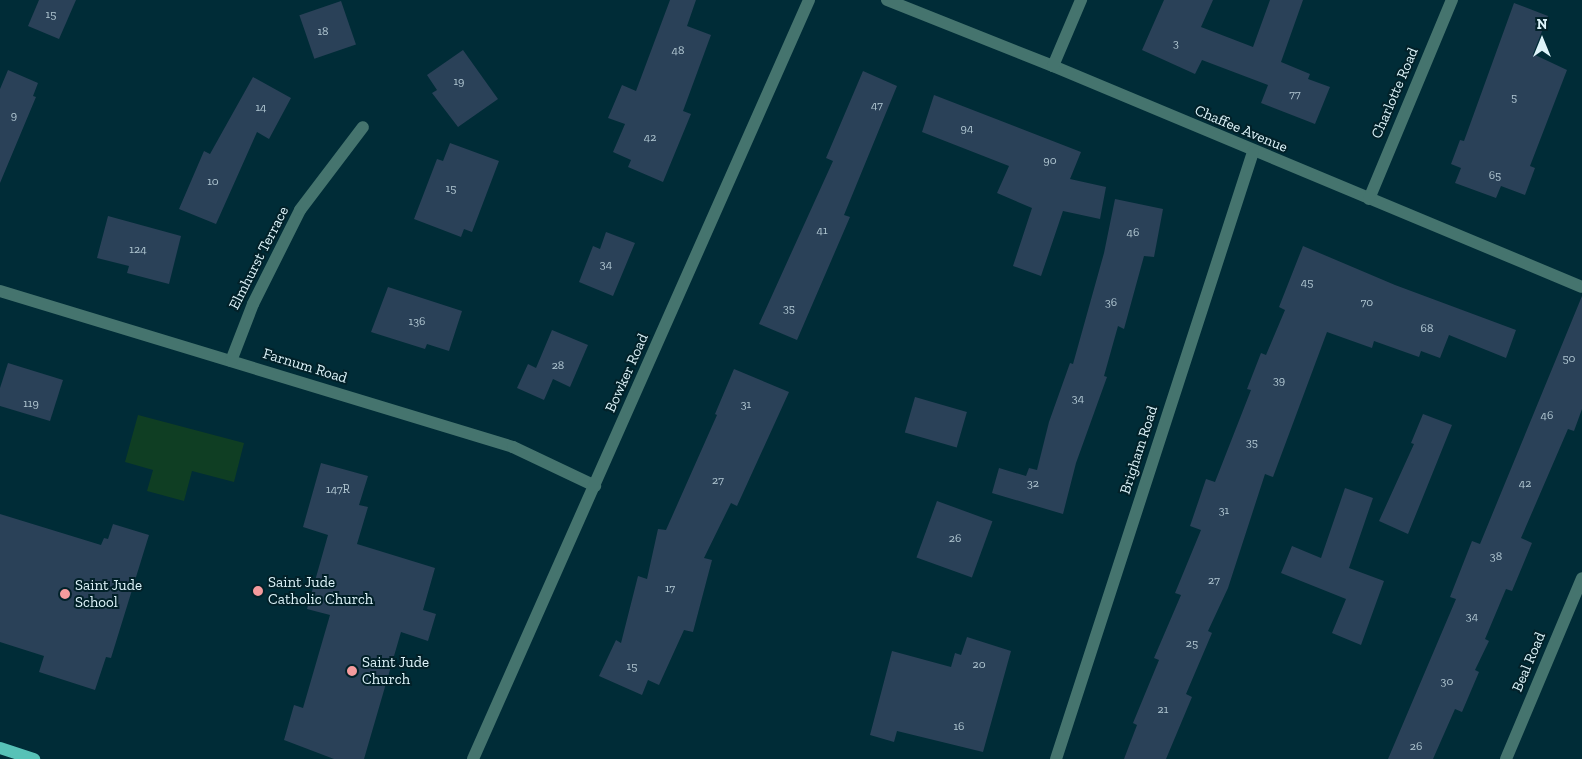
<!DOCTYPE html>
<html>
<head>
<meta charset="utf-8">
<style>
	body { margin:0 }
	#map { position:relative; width:1582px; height:759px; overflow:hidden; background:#002c37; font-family:"Zilla Slab",serif }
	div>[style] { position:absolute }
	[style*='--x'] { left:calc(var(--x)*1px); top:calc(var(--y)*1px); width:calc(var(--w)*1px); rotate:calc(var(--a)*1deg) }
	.green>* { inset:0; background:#0f3e23 }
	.building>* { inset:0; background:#2a4158; transform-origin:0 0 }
	.street>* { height:12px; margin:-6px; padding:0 6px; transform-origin:6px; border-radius:6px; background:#45746e }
	.primary>* { height:12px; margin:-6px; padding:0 6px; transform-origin:6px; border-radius:6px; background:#57c2b7 }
	.dots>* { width:14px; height:14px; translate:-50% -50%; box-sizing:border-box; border:2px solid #022129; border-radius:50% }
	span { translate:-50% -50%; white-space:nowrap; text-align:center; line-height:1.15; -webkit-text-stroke:4px #022129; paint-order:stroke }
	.number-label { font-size:12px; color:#b0c6d1 }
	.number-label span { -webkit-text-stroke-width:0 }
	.street-label { font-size:15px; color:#ddf3f9 }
	.poi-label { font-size:15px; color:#ddf3f9 }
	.left { translate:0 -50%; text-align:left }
	.north { position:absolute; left:1517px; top:15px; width:50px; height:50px; -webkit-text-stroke:4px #022129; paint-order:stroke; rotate:0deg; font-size:14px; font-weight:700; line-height:20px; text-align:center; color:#ddf3f9 }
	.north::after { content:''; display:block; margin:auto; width:18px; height:22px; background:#ddf3f9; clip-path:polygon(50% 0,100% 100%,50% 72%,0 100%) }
</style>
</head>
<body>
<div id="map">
	<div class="green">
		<i style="clip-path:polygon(138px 415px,244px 443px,234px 482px,192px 471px,184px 501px,147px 491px,153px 470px,125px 462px)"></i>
	</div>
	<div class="building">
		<i style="clip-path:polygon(39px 0,76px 0,59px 39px,28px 26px)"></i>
		<i style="clip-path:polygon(670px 0,696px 0,687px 26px,711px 35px,683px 111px,691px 114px,663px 182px,628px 167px,631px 160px,613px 152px,625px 124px,608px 118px,622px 85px,636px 91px)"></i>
		<i style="clip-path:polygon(1164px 0,1213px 0,1201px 27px,1253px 47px,1270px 0,1303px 0,1281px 62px,1310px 74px,1308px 79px,1330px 87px,1315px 124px,1261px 103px,1268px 85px,1202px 60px,1195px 74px,1142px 50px)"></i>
		<i style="left:341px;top:1px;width:46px;height:44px;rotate:71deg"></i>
		<i style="clip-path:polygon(1514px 3px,1548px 16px,1533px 54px,1567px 70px,1530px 166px,1535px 168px,1525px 195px,1501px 186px,1496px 198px,1455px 183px,1461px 168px,1451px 164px,1460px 140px,1464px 141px)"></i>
		<i style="clip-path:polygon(463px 50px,498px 99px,458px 127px,432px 93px,437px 90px,427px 75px)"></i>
		<i style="clip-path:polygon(8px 70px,38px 83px,33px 96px,36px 97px,0 183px,0 89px)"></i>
		<i style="clip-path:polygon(863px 71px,897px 86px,844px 215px,850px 217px,797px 340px,759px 324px,833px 161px,826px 158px)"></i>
		<i style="clip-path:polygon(253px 77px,291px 98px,269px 139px,257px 132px,216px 224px,179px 209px,204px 151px,210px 154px)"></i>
		<i style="clip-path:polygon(934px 95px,1081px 152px,1070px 179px,1106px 187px,1100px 219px,1063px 211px,1041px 276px,1013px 266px,1032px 208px,997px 193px,1009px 166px,922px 132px)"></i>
		<i style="clip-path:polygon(450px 143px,499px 161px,472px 232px,464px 229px,461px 237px,414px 219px,437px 159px,443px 161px)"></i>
		<i style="clip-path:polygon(1115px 199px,1163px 209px,1154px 257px,1144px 256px,1124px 329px,1118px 326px,1104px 376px,1107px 377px,1076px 463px,1063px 514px,992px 493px,999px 468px,1026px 476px,1029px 468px,1037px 470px,1049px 422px,1070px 363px,1073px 364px,1104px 253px)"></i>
		<i style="clip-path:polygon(108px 216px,181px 236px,169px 284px,127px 273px,129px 266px,97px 258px)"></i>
		<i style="clip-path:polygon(606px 232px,635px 243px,613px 296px,579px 282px,593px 246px,600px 249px)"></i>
		<i style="clip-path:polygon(1303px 246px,1395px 285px,1516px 330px,1506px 358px,1449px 335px,1440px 358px,1421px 351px,1419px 357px,1374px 341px,1372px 348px,1327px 332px,1273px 477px,1265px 474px,1228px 588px,1208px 631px,1212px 633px,1186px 694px,1192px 697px,1166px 759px,1124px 759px,1137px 725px,1133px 723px,1159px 660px,1154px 658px,1181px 595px,1175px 593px,1201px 530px,1190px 526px,1206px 479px,1215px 482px,1251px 390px,1247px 389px,1261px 353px,1266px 355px,1285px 310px,1279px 307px)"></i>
		<i style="clip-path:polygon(388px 287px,462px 311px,449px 351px,427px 344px,425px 349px,371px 332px)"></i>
		<i style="clip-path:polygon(1582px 296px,1582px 409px,1574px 431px,1568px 429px,1521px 538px,1532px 543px,1512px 591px,1506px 589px,1485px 639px,1489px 641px,1475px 670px,1479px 672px,1462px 712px,1455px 709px,1433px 759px,1388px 759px,1456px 599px,1450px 597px,1472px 541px,1480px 544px)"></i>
		<i style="clip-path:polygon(552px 330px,588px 345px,570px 387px,553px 379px,544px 400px,517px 388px,528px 364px,536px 368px)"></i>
		<i style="clip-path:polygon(8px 363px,63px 380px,50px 421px,0 406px,0 388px)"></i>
		<i style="clip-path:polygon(734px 369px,789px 392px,737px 506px,731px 503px,704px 558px,712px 560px,693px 632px,684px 630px,659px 685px,648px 680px,642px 695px,599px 676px,616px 640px,621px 643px,638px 576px,647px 579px,658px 529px,666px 530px,717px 415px,715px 414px)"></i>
		<i style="left:915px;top:397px;width:54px;height:37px;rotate:16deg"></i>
		<i style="clip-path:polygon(1423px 414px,1452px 425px,1408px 534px,1379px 521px,1414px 444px,1411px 443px)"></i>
		<i style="clip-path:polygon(321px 463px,368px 476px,359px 505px,368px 507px,357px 544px,435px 568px,423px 610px,436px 614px,428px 641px,401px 632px,364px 759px,334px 759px,284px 740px,294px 705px,303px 708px,330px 615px,307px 609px,328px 535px,303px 527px)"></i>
		<i style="clip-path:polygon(1345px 488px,1373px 498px,1349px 568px,1384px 581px,1361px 645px,1332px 633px,1346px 599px,1281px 573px,1292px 546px,1321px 558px)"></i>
		<i style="left:937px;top:501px;width:59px;height:60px;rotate:20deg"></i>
		<i style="clip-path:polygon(0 514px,101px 545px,104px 538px,108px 539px,113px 524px,149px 535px,111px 658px,106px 657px,95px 690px,39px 672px,44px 656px,0 642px)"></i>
		<i style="clip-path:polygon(967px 637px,1011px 651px,983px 752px,897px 731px,894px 742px,870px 735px,892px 651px,951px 667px,955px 653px,961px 655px)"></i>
	</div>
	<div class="street">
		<i style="--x:887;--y:0;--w:179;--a:21.7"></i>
		<i style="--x:1053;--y:66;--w:573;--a:22.67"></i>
		<i style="--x:1053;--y:66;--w:72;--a:-67"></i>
		<i style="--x:1369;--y:199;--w:216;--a:-67.4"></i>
		<i style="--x:0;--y:291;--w:536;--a:16.91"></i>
		<i style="--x:513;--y:447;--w:91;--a:25.4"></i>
		<i style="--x:231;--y:361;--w:61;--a:-68.9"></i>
		<i style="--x:253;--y:304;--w:105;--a:-63.4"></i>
		<i style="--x:300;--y:210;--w:104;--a:-52.8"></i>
		<i style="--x:473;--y:759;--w:830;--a:-66.12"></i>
		<i style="--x:1056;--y:759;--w:638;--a:-72.02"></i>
		<i style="--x:1506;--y:759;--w:196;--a:-67.2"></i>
	</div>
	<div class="primary">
		<i style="--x:0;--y:748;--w:36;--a:18"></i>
	</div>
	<div class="dots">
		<i style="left:258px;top:591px;background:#f59b9d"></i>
		<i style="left:65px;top:594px;background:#f59b9d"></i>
		<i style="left:352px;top:671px;background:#f59b9d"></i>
	</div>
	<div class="number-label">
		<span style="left:51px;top:15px">15</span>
		<span style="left:323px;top:32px">18</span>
		<span style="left:1176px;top:44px">3</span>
		<span style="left:678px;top:51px">48</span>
		<span style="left:459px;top:82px">19</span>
		<span style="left:1295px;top:95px">77</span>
		<span style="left:1514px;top:98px">5</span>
		<span style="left:877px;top:106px">47</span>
		<span style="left:261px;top:108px">14</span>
		<span style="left:14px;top:116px">9</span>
		<span style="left:967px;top:129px">94</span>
		<span style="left:650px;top:138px">42</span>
		<span style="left:1050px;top:161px">90</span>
		<span style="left:1495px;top:176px">65</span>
		<span style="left:213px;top:182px">10</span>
		<span style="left:451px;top:189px">15</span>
		<span style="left:822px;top:231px">41</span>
		<span style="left:1133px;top:233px">46</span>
		<span style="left:138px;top:250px">124</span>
		<span style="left:606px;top:265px">34</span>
		<span style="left:1307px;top:283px">45</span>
		<span style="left:1111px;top:303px">36</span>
		<span style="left:1367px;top:303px">70</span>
		<span style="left:789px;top:309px">35</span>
		<span style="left:417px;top:322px">136</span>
		<span style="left:1427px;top:329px">68</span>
		<span style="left:1569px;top:359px">50</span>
		<span style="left:558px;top:366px">28</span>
		<span style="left:1279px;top:381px">39</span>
		<span style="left:1078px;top:399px">34</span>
		<span style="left:31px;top:404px">119</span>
		<span style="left:746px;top:405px">31</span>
		<span style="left:1547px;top:416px">46</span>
		<span style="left:1252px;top:443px">35</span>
		<span style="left:718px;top:481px">27</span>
		<span style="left:1033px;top:484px">32</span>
		<span style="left:1525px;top:484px">42</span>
		<span style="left:338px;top:490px">147R</span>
		<span style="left:1224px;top:511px">31</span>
		<span style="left:955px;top:539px">26</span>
		<span style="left:1496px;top:557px">38</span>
		<span style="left:1214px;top:581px">27</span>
		<span style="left:670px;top:589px">17</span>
		<span style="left:1472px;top:617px">34</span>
		<span style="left:1192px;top:644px">25</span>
		<span style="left:979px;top:665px">20</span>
		<span style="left:632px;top:667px">15</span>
		<span style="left:1447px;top:682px">30</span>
		<span style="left:1163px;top:710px">21</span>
		<span style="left:959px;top:727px">16</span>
		<span style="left:1416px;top:747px">26</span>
	</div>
	<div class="street-label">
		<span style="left:1395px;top:93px;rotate:-67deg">Charlotte Road</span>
		<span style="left:1241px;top:129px;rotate:23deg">Chaffee Avenue</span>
		<span style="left:259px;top:258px;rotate:-63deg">Elmhurst Terrace</span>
		<span style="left:305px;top:366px;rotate:17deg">Farnum Road</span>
		<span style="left:627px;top:373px;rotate:-66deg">Bowker Road</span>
		<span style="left:1139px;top:450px;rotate:-72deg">Brigham Road</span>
		<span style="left:1529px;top:662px;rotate:-67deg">Beal Road</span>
	</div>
	<div class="poi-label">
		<span class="left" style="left:268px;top:591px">Saint Jude<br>Catholic Church</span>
		<span class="left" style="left:75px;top:594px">Saint Jude<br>School</span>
		<span class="left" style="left:362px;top:671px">Saint Jude<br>Church</span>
	</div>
	<div class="north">N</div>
</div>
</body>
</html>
